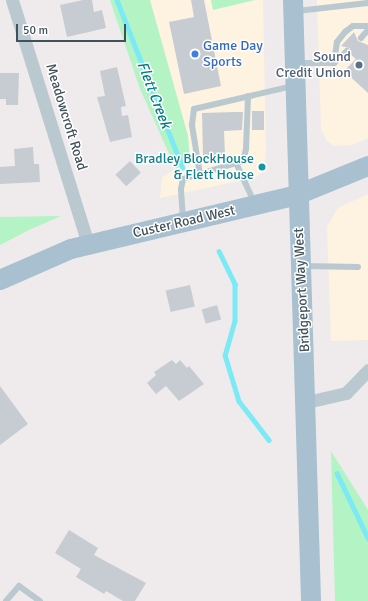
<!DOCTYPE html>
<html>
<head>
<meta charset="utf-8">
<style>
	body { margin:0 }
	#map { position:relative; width:368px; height:601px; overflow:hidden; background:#efebec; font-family:Signika,sans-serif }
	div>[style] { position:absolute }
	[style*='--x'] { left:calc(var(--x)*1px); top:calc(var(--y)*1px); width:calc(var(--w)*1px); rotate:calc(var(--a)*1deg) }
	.commercial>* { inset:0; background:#fef2e1 }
	.green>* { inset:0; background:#b3f3c4 }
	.stream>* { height:4.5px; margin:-2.25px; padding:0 2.25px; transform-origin:2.25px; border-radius:2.25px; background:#7beaf5 }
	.building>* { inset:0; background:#c7ccd2; transform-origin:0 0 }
	.lane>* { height:6px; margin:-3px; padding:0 3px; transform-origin:3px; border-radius:3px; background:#bac9d0 }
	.street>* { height:13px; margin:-6.5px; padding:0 6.5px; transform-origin:6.5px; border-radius:6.5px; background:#bac9d0 }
	.primary>* { height:20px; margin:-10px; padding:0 10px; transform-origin:10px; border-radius:10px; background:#a8c0cf }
	.dots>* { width:11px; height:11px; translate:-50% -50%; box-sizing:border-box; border:2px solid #fff; border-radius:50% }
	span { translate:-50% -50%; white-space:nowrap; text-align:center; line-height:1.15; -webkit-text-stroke:3px #fff; paint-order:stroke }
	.shop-label { font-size:14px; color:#366cbe }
	.left { translate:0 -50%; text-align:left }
	.service-label { font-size:14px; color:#4e5e75 }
	.right { translate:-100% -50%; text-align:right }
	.street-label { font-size:14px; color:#42525b }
	.culture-label { font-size:14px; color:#0d838f }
	.water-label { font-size:15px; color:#047d88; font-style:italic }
	.scale { position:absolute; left:16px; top:24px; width:110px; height:18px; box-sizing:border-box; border:2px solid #42525b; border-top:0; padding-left:5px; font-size:12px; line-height:14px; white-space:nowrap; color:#42525b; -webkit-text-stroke:3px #fff; paint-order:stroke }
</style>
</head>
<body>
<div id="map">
	<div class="commercial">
		<i style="clip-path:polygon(145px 0,263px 0,266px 152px,264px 169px,257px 177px,160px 198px,162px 177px,189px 162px,188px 136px)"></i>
		<i style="clip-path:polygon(317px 0,368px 0,368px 138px,352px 145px,334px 146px,327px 141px,321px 129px)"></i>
		<i style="clip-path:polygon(368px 194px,368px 340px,331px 341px,327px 227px,338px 208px)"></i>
	</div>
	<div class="green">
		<i style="clip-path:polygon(110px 0,150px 0,188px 136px,190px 162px,176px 169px,140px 89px)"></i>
		<i style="clip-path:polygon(211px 0,255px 0,213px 10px)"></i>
		<i style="clip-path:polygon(61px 216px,29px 230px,0 245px,0 217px)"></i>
		<i style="clip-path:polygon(331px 451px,368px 510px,368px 601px,335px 601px)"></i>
	</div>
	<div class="stream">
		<i style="--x:117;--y:0;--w:180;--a:68.6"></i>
		<i style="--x:219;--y:251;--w:37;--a:64"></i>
		<i style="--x:235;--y:284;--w:37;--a:90"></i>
		<i style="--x:235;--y:321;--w:35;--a:106"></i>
		<i style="--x:225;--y:355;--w:48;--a:73.1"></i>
		<i style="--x:239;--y:401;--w:49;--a:52.4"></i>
		<i style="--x:337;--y:473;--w:72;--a:64.5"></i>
	</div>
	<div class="building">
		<i style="clip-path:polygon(83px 0,92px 0,94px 12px,102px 10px,106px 28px,67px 37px,60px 5px)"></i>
		<i style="clip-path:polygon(191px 0,204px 0,221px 86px,184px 94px,169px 22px,194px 17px)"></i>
		<i style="clip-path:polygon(354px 32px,358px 41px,368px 45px,368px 93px,344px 71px,356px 59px,350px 54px,350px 48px,341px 46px)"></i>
		<i style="clip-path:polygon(117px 67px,126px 106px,121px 107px,122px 116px,128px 115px,132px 137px,110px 142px,97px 97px,105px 96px,100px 71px)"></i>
		<i style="clip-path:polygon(0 73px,19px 73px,18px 105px,6px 105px,6px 99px,0 99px)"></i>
		<i style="left:264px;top:111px;width:19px;height:12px;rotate:90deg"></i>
		<i style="clip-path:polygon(235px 112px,243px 112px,242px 130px,224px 131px,225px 155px,203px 156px,202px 113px)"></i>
		<i style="clip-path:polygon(33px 147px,34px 164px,39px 164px,40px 182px,0 184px,0 167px,15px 166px,14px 149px)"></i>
		<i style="left:130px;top:161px;width:16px;height:20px;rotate:47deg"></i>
		<i style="left:190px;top:285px;width:22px;height:25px;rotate:77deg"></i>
		<i style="left:217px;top:305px;width:15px;height:16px;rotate:74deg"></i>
		<i style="clip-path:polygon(172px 360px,176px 364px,180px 360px,187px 368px,189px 366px,204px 384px,179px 401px,166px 386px,156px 394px,147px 383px,156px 375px,154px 372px)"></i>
		<i style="clip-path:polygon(0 386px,28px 424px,0 445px)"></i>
		<i style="clip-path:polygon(69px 530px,98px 548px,94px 555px,146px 583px,135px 601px,123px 601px,106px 591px,104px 594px,76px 577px,81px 569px,55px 553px)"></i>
	</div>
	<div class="lane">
		<i style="--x:297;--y:11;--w:71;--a:-6.4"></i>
		<i style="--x:361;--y:38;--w:11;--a:-49"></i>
		<i style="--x:298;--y:63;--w:36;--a:0"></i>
		<i style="--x:334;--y:63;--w:18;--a:-43"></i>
		<i style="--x:334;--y:63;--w:21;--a:-82"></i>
		<i style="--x:337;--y:42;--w:13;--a:-51"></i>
		<i style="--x:345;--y:32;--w:10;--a:-37"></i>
		<i style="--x:353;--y:26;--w:15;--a:0"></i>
		<i style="--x:237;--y:165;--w:41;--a:65.3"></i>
		<i style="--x:200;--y:175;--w:51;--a:-99.1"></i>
		<i style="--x:192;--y:125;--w:16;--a:-83"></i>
		<i style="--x:194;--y:109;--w:102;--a:-13.1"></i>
		<i style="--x:183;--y:219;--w:30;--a:-94"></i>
		<i style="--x:181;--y:189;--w:10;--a:-79"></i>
		<i style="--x:183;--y:179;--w:63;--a:-16.7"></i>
		<i style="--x:243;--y:161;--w:12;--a:-76"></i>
		<i style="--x:246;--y:149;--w:53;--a:-87.8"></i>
		<i style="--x:304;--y:266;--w:54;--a:1.1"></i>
		<i style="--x:6;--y:601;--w:20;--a:-49"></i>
		<i style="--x:19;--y:586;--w:26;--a:36"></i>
	</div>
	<div class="street">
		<i style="--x:12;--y:0;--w:256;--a:72.7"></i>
		<i style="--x:307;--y:402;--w:40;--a:-13"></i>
		<i style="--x:346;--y:393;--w:32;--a:-46"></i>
	</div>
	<div class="primary">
		<i style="--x:293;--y:0;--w:601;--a:88.28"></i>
		<i style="--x:0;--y:280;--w:77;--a:-23.6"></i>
		<i style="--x:71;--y:249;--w:232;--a:-13.4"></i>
		<i style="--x:297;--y:195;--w:77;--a:-22.2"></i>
	</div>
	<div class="dots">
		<i style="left:195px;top:54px;background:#3f7fe0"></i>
		<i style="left:359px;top:65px;background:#5c6f8a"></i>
		<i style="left:262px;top:167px;background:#0f9aa8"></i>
	</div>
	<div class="shop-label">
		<span class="left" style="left:203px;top:54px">Game Day<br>Sports</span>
	</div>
	<div class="service-label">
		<span class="right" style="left:351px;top:65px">Sound<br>Credit Union</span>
	</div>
	<div class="street-label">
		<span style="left:66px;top:117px;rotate:73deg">Meadowcroft Road</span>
		<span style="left:184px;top:222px;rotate:-13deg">Custer Road West</span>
		<span style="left:302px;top:290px;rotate:-93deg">Bridgeport Way West</span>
	</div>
	<div class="culture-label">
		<span class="right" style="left:254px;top:167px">Bradley BlockHouse<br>&amp; Flett House</span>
	</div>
	<div class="water-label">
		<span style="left:154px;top:95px;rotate:69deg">Flett Creek</span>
	</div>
	<div class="scale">50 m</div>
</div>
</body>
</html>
